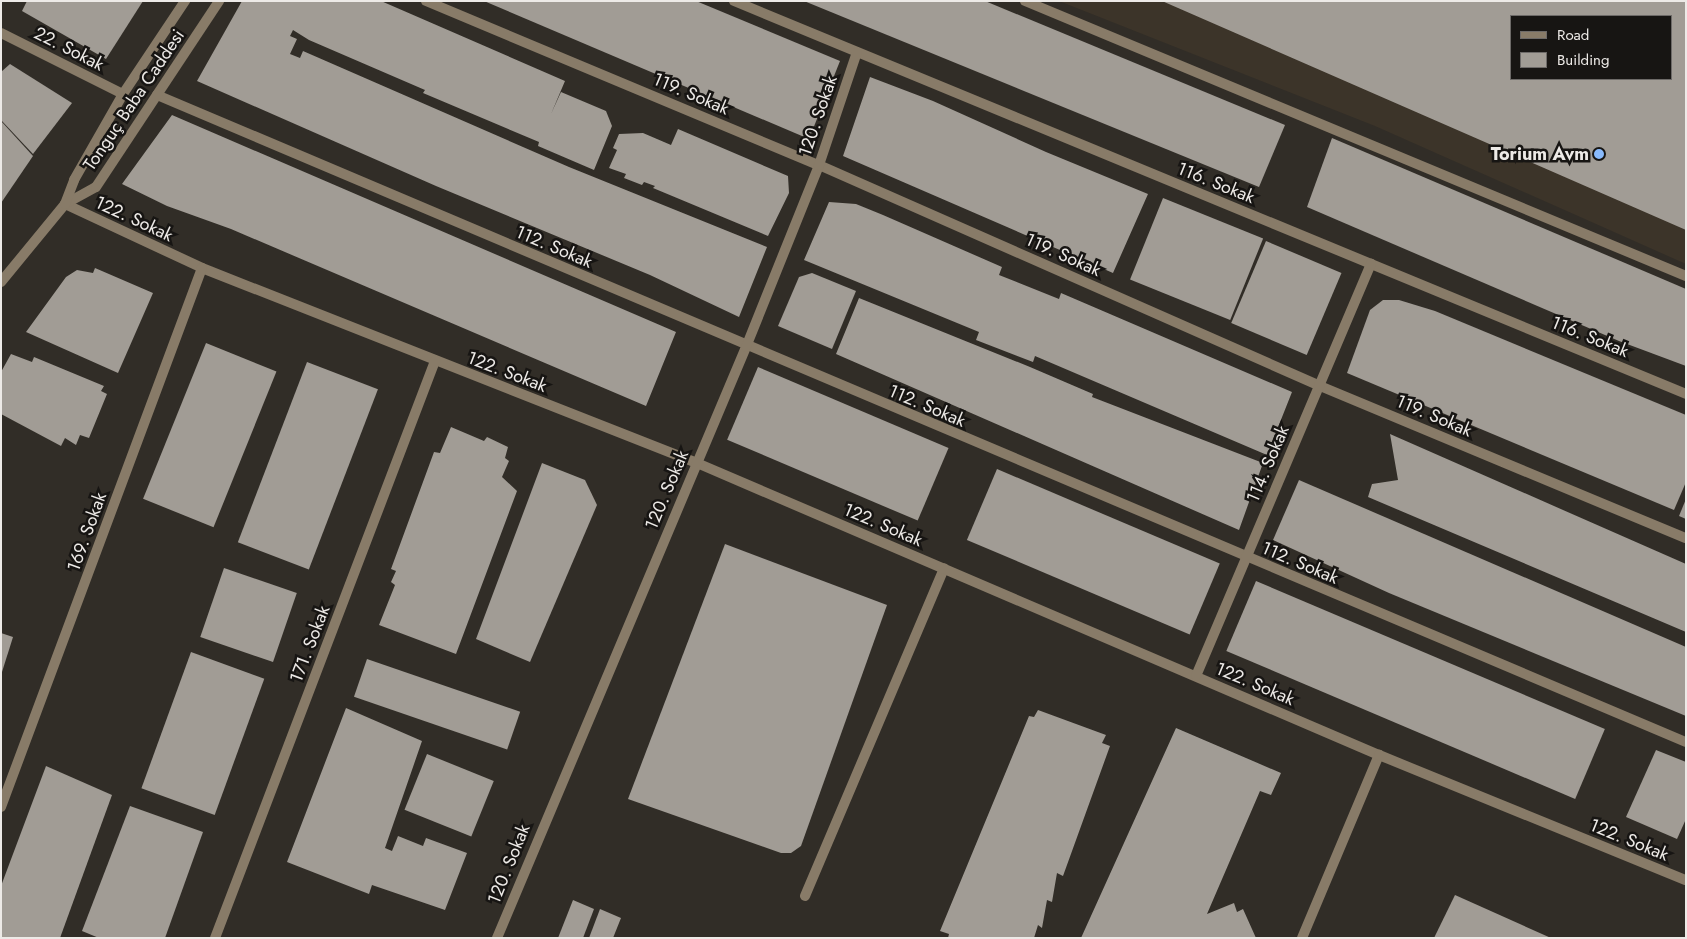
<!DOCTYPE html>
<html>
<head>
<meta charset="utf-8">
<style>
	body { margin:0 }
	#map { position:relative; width:1687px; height:939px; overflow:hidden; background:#312d27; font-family:Jost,sans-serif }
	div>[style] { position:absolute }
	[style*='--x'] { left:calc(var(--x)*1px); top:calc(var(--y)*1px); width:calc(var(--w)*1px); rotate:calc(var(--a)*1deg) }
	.built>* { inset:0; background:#3c3429 }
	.building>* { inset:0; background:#a19c95; transform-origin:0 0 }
	.service>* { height:10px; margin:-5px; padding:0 5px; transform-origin:5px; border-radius:5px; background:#887b68 }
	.minor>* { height:10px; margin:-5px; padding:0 5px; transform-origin:5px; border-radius:5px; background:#887b68 }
	.tertiary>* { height:10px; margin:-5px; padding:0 5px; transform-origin:5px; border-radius:5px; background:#887b68 }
	.dots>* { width:14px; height:14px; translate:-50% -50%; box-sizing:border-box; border:2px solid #171513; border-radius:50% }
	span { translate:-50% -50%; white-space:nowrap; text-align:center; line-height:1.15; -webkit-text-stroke:5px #171513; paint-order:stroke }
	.street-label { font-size:18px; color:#edeae7 }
	.poi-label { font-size:18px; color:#edeae7; font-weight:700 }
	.right { translate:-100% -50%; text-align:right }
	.frame { position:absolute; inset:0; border:2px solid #edeae7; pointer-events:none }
	.legend { position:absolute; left:1510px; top:15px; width:162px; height:65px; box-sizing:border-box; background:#171513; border:1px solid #6d6a68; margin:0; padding:6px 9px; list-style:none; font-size:15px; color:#edeae7 }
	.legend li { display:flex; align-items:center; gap:10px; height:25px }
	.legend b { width:25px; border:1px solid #6d6a68 }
</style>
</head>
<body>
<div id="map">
	<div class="built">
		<i style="clip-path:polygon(evenodd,1059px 1px,1686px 1px,1686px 264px,1375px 126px,1059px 1px,1511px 16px,1671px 16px,1671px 79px,1511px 79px,1511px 16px)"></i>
	</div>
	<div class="building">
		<i style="clip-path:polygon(27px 1px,143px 1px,106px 59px,22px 11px)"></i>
		<i style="clip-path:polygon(242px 1px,381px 1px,565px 81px,551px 114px,561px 92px,606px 111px,612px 126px,594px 170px,538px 146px,539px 142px,423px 93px,425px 90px,309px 40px,293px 30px,290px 36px,297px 39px,290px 54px,300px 58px,303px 51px,569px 167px,767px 247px,739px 317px,650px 275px,436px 186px,197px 81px)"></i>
		<i style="clip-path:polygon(484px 1px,696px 1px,840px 61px,809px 139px)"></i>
		<i style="clip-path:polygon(804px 1px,985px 1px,1285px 125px,1259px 187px)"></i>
		<i style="clip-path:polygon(evenodd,1162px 1px,1686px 1px,1686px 230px,1162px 1px,1511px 16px,1671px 16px,1671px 79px,1511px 79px,1511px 16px)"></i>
		<i style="clip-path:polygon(10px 64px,72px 103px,33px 154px,1px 120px,1px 72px)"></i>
		<i style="clip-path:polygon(870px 77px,933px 101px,1046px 152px,1148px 194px,1113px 273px,843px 156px)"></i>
		<i style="clip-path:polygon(172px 115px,676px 332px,646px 406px,231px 229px,167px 206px,122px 184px)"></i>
		<i style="clip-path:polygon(1px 121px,33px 156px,1px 203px)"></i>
		<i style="clip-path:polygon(678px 129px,788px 176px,789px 193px,768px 236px,653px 188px,655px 186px,644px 182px,642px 185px,624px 178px,626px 174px,609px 168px,617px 150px,613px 148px,619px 134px,643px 133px,671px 145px)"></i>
		<i style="clip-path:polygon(1332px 138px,1686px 289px,1686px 366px,1619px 341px,1307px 207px)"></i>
		<i style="left:1163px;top:198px;width:108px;height:88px;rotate:22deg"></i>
		<i style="clip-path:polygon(829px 202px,856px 204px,883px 215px,1002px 267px,999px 275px,1059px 299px,1061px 293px,1292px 392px,1267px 455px,1035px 356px,1033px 362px,976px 340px,979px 332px,804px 260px)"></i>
		<i style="left:1266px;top:241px;width:82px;height:89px;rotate:23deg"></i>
		<i style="clip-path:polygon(95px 268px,153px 293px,118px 373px,26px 332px,66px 277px,77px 270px,93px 273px)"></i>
		<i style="clip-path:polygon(812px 273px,856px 291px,832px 349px,778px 326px,799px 277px)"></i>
		<i style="clip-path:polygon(859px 298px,1030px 367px,1093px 394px,1092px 397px,1263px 463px,1239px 530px,836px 354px)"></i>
		<i style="clip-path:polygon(1383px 300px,1399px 300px,1435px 311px,1686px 415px,1686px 482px,1674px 510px,1347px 373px,1370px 310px)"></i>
		<i style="left:206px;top:343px;width:76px;height:168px;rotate:22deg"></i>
		<i style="clip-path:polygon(11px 354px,32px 362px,34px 357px,104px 386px,101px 391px,107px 394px,89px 438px,80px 435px,76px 445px,65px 438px,61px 446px,1px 414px,1px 372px)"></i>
		<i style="left:307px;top:362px;width:76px;height:193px;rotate:21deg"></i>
		<i style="left:758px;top:367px;width:207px;height:79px;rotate:23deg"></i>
		<i style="clip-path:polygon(451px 427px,484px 441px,487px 437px,508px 447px,505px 458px,509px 461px,502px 477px,517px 491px,456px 654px,379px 625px,395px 585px,391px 582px,396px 571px,391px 569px,434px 452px,440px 453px)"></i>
		<i style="clip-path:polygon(1390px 434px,1686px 564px,1686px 632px,1368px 497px,1372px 484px,1398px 480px)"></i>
		<i style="clip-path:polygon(542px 463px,585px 480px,597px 505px,530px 662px,476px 639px)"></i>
		<i style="left:997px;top:469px;width:242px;height:77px;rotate:23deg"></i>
		<i style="clip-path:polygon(1299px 480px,1686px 647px,1686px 716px,1389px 593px,1273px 540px)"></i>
		<i style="clip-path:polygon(1686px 499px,1686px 519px,1679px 516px)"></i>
		<i style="clip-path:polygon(725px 544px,887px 605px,801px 846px,791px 853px,781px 853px,628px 799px)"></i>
		<i style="left:224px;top:568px;width:77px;height:73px;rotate:19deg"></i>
		<i style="left:1256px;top:581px;width:379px;height:76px;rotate:23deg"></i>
		<i style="clip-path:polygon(1px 633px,13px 637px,2px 672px,1px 672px)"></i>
		<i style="left:191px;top:652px;width:78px;height:145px;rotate:20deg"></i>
		<i style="left:367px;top:659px;width:162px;height:40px;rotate:19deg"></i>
		<i style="clip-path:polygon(346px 708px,422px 741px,385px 848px,392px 851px,398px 836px,423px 846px,426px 838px,467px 853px,445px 910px,372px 885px,369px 894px,287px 862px)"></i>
		<i style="clip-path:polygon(1038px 710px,1106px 735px,1102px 743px,1110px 746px,1063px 876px,1057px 873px,1052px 902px,1047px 900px,1042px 928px,1038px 925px,1034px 938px,948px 938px,949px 934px,940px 931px,1029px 716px,1034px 717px)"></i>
		<i style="clip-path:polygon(1176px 728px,1281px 773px,1271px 795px,1260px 791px,1207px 914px,1234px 903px,1237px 912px,1243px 909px,1256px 938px,1081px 938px)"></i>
		<i style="clip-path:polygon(1656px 750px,1686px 762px,1686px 819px,1677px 839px,1626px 817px)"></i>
		<i style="left:427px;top:754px;width:72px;height:60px;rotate:22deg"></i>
		<i style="clip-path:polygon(46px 766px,112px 795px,60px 938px,1px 938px,1px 886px)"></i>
		<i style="clip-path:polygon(130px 806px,203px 832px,165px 938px,99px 938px,82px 931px)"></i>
		<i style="clip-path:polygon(1455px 895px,1551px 938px,1434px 938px)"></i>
		<i style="clip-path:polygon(573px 900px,594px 909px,583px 938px,558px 938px)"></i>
		<i style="clip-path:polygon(600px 909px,621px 918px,613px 938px,589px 938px)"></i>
	</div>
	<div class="service">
		<i style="--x:1025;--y:1;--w:716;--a:22.59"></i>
		<i style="--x:805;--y:896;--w:356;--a:-67"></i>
		<i style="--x:1302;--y:938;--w:199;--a:-67.2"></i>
	</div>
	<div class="minor">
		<i style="--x:426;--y:1;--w:426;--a:22.7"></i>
		<i style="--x:819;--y:165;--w:548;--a:23.8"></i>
		<i style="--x:1320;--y:386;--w:396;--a:22.6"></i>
		<i style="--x:734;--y:1;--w:1030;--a:22.43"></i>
		<i style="--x:1;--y:33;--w:136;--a:26.6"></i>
		<i style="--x:157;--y:95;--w:1660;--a:22.94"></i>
		<i style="--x:65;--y:204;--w:151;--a:25"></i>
		<i style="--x:202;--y:268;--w:532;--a:21.5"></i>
		<i style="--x:697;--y:463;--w:742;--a:23.18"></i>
		<i style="--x:1379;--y:755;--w:331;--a:22.2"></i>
		<i style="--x:1196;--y:676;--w:448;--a:-67"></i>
		<i style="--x:1;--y:807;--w:575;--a:-69.55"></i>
		<i style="--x:215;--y:938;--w:618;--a:-69.13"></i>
		<i style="--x:497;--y:938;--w:641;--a:-67.15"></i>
		<i style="--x:746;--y:347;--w:196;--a:-68.1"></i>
		<i style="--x:819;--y:165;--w:119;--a:-71.4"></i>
	</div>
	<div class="tertiary">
		<i style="--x:65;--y:204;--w:35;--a:-29"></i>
		<i style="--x:96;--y:187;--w:223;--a:-56.5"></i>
		<i style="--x:1;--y:282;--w:101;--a:-50.6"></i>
		<i style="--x:65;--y:204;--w:26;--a:-69"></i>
		<i style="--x:74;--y:180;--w:99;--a:-60.3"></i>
		<i style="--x:123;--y:94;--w:112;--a:-56.3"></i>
	</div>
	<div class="dots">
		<i style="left:1599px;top:154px;background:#89bafc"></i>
	</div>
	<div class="street-label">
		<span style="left:69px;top:49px;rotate:27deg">22. Sokak</span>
		<span style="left:691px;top:94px;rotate:23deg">119. Sokak</span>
		<span style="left:134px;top:100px;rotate:-56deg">Tonguç Baba Caddesi</span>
		<span style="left:818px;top:116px;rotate:-71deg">120. Sokak</span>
		<span style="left:1216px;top:183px;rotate:22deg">116. Sokak</span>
		<span style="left:134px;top:219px;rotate:25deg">122. Sokak</span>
		<span style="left:554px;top:247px;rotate:23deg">112. Sokak</span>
		<span style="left:1063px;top:255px;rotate:24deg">119. Sokak</span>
		<span style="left:1590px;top:337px;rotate:22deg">116. Sokak</span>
		<span style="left:507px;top:372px;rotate:21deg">122. Sokak</span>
		<span style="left:927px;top:406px;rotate:23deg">112. Sokak</span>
		<span style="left:1434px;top:416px;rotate:23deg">119. Sokak</span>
		<span style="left:1268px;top:464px;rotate:-67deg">114. Sokak</span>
		<span style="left:667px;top:490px;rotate:-67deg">120. Sokak</span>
		<span style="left:883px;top:525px;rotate:23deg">122. Sokak</span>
		<span style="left:87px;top:532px;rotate:-70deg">169. Sokak</span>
		<span style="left:1300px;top:563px;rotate:23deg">112. Sokak</span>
		<span style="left:310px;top:644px;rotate:-69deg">171. Sokak</span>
		<span style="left:1255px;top:684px;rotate:23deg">122. Sokak</span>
		<span style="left:1629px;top:840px;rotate:22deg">122. Sokak</span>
		<span style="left:509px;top:864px;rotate:-68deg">120. Sokak</span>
	</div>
	<div class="poi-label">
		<span class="right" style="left:1589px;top:154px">Torium Avm</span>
	</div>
	<div class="frame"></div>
	<ul class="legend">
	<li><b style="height:6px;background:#887b68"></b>Road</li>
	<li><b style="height:14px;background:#a19c95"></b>Building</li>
	</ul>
</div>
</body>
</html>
